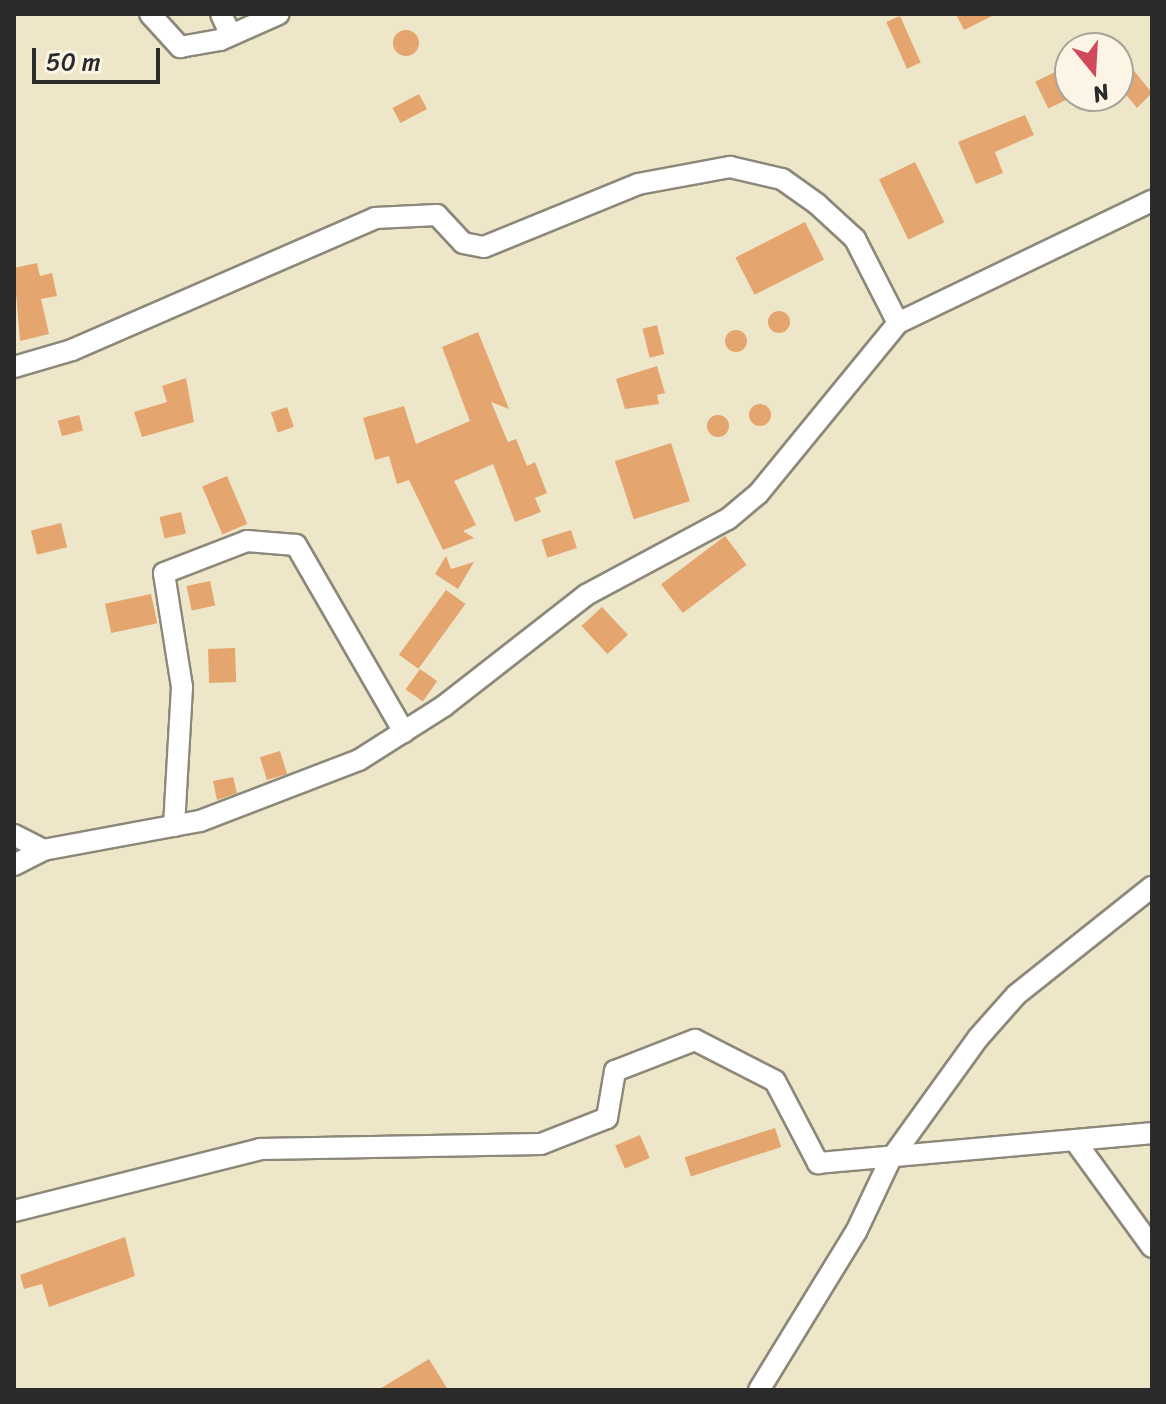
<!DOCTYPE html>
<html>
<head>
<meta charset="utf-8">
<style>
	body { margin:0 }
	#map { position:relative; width:1166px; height:1404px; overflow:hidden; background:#ede6c8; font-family:Sriracha,sans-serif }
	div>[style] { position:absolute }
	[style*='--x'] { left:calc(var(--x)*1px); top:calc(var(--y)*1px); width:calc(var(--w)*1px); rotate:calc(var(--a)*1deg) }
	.building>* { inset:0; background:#e4a56f; transform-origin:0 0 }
	.round { border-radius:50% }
	.roads { filter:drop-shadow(2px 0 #8c887a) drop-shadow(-2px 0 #8c887a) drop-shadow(0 2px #8c887a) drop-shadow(0 -2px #8c887a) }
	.minor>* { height:20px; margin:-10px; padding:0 10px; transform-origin:10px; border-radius:10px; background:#fff }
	span { translate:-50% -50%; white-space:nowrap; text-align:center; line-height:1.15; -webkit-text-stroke:8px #fcf5e5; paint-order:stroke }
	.frame { position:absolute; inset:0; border:16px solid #2b2b2b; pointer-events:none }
	.north { position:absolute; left:1054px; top:32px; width:80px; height:80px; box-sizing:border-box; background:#fcf5e5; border:2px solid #a8a49b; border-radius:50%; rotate:162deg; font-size:22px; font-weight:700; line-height:32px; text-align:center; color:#2b2b2b }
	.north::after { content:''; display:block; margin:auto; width:28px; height:36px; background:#d1495b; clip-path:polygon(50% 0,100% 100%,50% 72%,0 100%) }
	.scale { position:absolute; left:32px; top:48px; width:128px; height:36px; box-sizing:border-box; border:4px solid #2b2b2b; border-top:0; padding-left:10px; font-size:24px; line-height:28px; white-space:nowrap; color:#2b2b2b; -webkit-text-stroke:6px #fcf5e5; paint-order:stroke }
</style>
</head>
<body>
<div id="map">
	<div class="building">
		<i style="clip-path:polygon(956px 14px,996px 14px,964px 30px)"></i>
		<i style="left:900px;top:16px;width:51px;height:15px;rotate:66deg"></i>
		<i class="round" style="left:393px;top:30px;width:26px;height:26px"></i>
		<i style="clip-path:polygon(1118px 51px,1152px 93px,1137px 108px,1118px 85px)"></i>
		<i style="left:1055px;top:72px;width:30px;height:22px;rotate:64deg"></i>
		<i style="left:419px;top:94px;width:17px;height:30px;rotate:62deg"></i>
		<i style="clip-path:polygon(1025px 115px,1034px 135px,995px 152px,1003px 173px,976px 184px,958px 142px)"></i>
		<i style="left:915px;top:162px;width:67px;height:40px;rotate:64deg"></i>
		<i style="left:805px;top:222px;width:42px;height:78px;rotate:63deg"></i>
		<i style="clip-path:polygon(37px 263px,40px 276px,52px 273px,57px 296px,41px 299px,49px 334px,20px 341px,14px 268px)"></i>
		<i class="round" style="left:768px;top:311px;width:22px;height:22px"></i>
		<i style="left:657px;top:325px;width:30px;height:15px;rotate:76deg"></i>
		<i class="round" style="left:725px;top:330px;width:22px;height:22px"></i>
		<i style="clip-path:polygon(478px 332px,509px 409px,491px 402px,508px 442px,516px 439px,527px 466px,535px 462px,547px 493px,535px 498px,541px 512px,515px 522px,493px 464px,454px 481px,476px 525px,463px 531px,474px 538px,443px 550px,409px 480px,397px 484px,389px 456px,375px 460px,363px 418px,404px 406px,416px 444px,470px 421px,442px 347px)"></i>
		<i style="clip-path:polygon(657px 366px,665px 393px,657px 395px,659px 404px,625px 409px,616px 379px)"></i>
		<i style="clip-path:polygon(186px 378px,194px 422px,142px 437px,134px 412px,167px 402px,162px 386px)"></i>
		<i class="round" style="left:749px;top:404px;width:22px;height:22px"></i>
		<i style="left:287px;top:407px;width:21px;height:17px;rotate:71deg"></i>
		<i style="left:79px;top:415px;width:16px;height:22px;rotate:75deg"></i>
		<i class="round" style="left:707px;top:415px;width:22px;height:22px"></i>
		<i style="left:671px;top:443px;width:61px;height:59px;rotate:72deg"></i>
		<i style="left:227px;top:476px;width:52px;height:27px;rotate:67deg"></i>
		<i style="left:181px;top:512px;width:22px;height:22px;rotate:77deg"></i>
		<i style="left:61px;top:523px;width:25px;height:31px;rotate:76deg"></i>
		<i style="left:571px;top:530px;width:19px;height:31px;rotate:72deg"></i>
		<i style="left:725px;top:536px;width:36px;height:80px;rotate:53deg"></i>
		<i style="clip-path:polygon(446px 556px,451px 569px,474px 562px,458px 589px,435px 574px)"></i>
		<i style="left:210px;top:581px;width:25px;height:24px;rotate:78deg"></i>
		<i style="left:446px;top:590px;width:24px;height:80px;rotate:36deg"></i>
		<i style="left:151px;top:594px;width:30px;height:47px;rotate:78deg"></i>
		<i style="left:602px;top:607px;width:38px;height:28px;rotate:47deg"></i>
		<i style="left:235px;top:648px;width:34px;height:27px;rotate:88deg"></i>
		<i style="left:420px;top:669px;width:21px;height:25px;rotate:35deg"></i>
		<i style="left:280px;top:751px;width:24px;height:21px;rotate:73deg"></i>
		<i style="clip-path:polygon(233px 777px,237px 793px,217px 800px,213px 781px)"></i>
		<i style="left:775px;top:1128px;width:20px;height:95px;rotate:72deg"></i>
		<i style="left:640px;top:1135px;width:25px;height:27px;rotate:67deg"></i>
		<i style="clip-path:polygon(125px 1237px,135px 1276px,49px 1307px,42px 1284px,24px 1289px,20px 1275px)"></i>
		<i style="clip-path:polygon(429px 1359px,448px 1390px,378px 1390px)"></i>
	</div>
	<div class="roads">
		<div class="minor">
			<i style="--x:150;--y:14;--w:45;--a:47.7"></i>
			<i style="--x:180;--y:47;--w:41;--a:-9.9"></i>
			<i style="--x:220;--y:40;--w:64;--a:-23.8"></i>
			<i style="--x:221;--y:14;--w:23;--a:65"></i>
			<i style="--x:14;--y:367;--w:60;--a:-16.3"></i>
			<i style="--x:72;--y:350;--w:331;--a:-23.5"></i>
			<i style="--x:375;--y:218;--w:62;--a:-2.8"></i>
			<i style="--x:437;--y:215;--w:38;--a:47"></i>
			<i style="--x:463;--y:243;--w:21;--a:11"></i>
			<i style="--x:484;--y:247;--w:166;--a:-22.2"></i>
			<i style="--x:638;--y:184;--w:94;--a:-10.5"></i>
			<i style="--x:730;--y:167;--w:53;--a:13"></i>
			<i style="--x:782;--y:179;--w:43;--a:35.5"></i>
			<i style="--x:817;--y:204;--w:52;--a:42.6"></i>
			<i style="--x:855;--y:239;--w:94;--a:62.9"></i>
			<i style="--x:174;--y:826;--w:139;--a:-86.7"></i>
			<i style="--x:182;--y:687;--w:115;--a:-99"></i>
			<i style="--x:164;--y:573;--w:89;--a:-21.1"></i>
			<i style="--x:247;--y:541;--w:49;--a:4.7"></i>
			<i style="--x:296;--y:545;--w:216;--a:60"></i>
			<i style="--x:14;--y:835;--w:33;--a:27"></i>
			<i style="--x:14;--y:865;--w:33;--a:-27"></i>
			<i style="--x:43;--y:850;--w:160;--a:-10.5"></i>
			<i style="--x:200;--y:821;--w:170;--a:-21"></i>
			<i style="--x:359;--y:760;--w:101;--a:-32.4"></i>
			<i style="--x:444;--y:706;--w:180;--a:-38"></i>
			<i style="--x:586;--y:595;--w:161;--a:-28.2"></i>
			<i style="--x:728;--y:519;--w:39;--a:-40"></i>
			<i style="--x:758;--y:494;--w:221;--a:-50.7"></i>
			<i style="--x:898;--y:323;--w:282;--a:-25.7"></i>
			<i style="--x:1075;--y:1141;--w:131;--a:54"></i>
			<i style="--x:14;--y:1211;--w:254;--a:-14.1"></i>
			<i style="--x:260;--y:1149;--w:281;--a:-1"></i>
			<i style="--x:541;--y:1144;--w:71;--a:-21.5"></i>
			<i style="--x:607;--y:1118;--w:48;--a:-80.3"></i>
			<i style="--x:615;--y:1071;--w:86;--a:-21.2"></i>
			<i style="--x:695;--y:1040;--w:90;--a:27.1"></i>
			<i style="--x:775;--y:1081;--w:93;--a:62.3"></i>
			<i style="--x:818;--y:1163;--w:335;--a:-5.1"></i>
			<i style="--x:759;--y:1390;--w:185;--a:-58.5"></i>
			<i style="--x:856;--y:1232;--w:80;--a:-64.7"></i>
			<i style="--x:890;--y:1160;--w:150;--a:-54.2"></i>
			<i style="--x:978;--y:1038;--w:57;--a:-48.5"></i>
			<i style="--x:1016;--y:995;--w:174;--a:-38.5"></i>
		</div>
	</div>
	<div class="frame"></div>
	<div class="north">N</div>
	<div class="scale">50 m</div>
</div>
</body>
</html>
